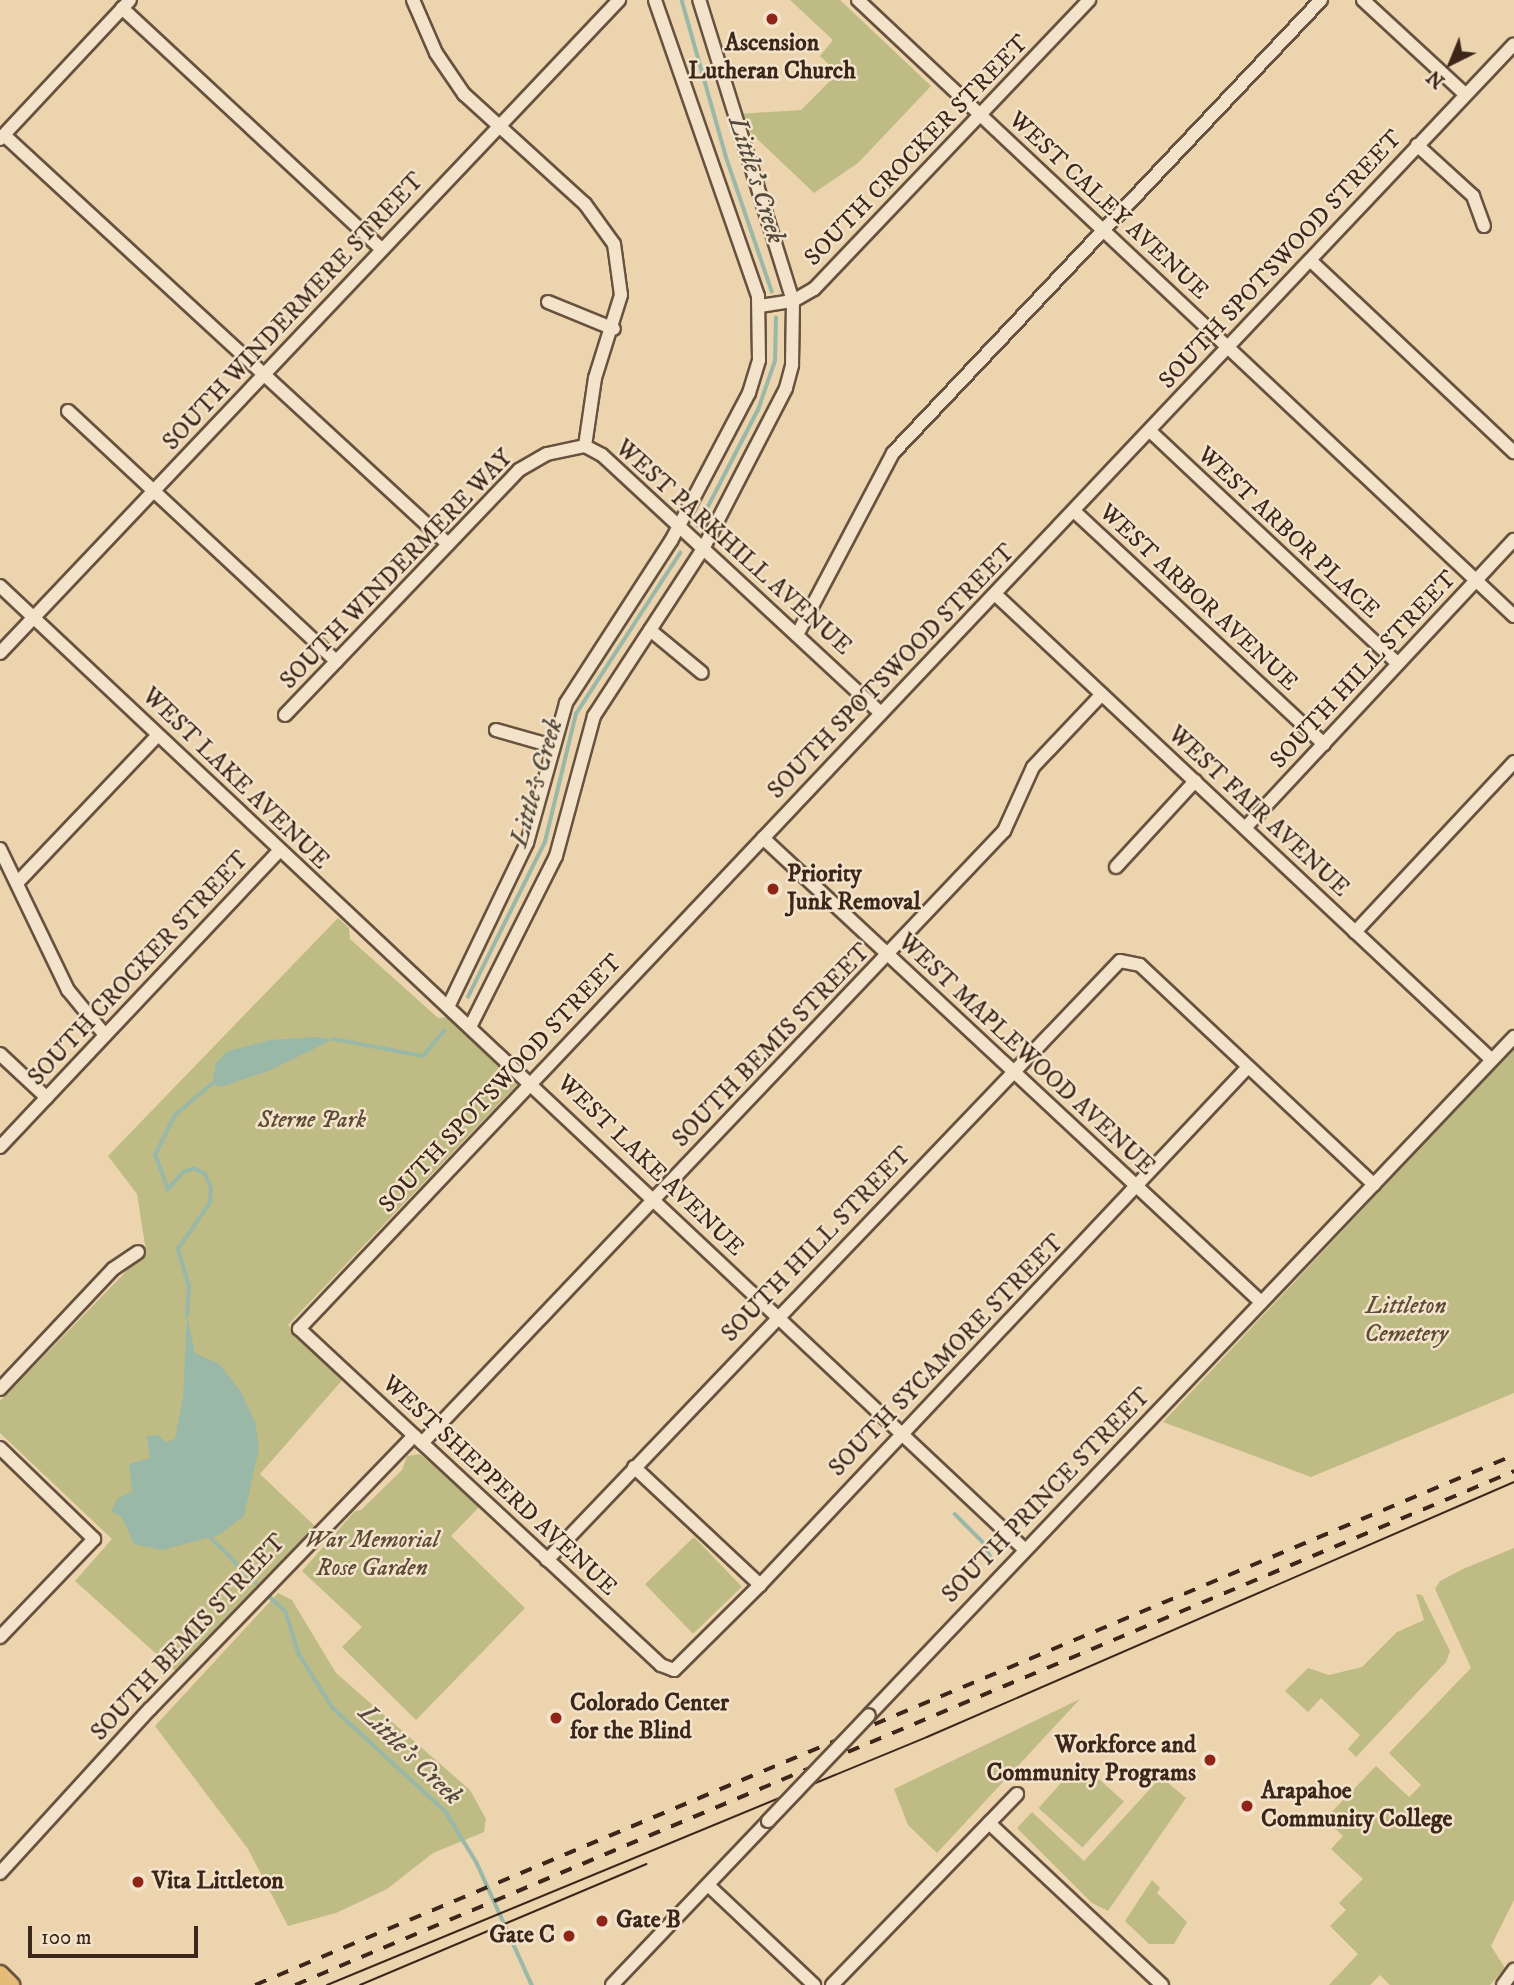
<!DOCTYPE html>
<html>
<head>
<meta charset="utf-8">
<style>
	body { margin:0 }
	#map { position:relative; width:1514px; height:1985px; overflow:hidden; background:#ecd4ae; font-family:"IM FELL DW Pica",serif }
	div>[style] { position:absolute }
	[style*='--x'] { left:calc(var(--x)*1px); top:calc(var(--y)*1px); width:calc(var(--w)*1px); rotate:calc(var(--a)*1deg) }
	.green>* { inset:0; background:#bfbb85; transform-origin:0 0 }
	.water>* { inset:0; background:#99b8a7 }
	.stream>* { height:3.5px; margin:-1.75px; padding:0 1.75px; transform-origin:1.75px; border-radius:1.75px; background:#99b8a7 }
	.roads { filter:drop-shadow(2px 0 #68523f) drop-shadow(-2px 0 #68523f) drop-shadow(0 2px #68523f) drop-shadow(0 -2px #68523f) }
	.minor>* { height:12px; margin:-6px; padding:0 6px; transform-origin:6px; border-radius:6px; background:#f3e3ca }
	.major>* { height:16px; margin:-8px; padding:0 8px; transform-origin:8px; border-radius:8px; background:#e6ba77 }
	.tram>* { height:2px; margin:-1px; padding:0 1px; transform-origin:1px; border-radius:1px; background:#3c261a }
	.rail>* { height:3.5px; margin-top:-1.75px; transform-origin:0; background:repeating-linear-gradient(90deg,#3c261a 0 12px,transparent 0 24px) }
	.bridges { filter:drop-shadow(2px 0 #68523f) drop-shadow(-2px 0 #68523f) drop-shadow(0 2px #68523f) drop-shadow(0 -2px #68523f) }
	.minor-bridge>* { height:12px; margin:-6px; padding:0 6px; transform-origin:6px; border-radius:6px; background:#f3e3ca }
	.dots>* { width:19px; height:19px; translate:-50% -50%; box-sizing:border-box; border:4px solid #f3e3ca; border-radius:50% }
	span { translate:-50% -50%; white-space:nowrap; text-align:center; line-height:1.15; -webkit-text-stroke:5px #f3e3ca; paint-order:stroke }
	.poi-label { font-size:24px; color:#3c261a; font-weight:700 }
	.left { translate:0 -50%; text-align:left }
	.right { translate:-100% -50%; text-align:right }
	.street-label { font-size:24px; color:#3c261a }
	.park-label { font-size:24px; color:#5d4b35; font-style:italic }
	.water-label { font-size:26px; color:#534a3d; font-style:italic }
	.north { position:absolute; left:1416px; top:28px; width:70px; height:70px; -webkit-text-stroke:5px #f3e3ca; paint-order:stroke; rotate:223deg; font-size:19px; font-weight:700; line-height:28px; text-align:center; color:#3c261a }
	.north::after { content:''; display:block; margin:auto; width:24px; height:32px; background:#3c261a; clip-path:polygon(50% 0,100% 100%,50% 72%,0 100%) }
	.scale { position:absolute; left:28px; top:1926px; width:170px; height:32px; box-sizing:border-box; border:4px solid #3c261a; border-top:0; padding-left:9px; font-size:21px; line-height:24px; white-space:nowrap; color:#3c261a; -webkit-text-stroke:5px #f3e3ca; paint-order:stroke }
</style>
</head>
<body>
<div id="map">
	<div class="green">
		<i style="clip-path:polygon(790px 0,840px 0,931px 86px,858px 163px,814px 193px,751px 133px,738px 114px,801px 110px,838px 73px,820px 56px,833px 40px)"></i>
		<i style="clip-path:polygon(338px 918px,349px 928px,350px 939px,438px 1018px,448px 1017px,517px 1085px,288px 1325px,344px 1378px,260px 1474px,319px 1530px,181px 1676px,75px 1581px,112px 1539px,0 1433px,0 1401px,146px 1251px,137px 1194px,108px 1156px)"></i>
		<i style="clip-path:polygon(1514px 1048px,1514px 1393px,1311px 1477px,1163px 1422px)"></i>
		<i style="clip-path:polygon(420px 1454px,480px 1506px,451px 1536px,525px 1608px,416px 1720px,342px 1647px,362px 1627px,302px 1571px,355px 1511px,361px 1510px,402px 1470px,407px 1456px)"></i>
		<i style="left:694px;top:1537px;width:69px;height:68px;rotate:46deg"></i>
		<i style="clip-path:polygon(1514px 1548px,1514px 1900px,1491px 1946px,1505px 1968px,1490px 1985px,1390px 1985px,1380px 1975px,1370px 1985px,1329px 1985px,1358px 1954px,1330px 1926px,1346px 1910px,1339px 1903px,1363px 1879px,1331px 1849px,1343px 1836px,1325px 1819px,1376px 1766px,1409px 1797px,1421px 1785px,1389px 1753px,1471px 1668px,1435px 1589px,1440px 1581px,1463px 1569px)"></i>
		<i style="clip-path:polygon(278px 1593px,292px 1600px,336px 1673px,470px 1790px,486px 1819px,484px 1832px,433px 1853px,387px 1889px,336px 1913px,288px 1926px,248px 1849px,155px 1726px)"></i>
		<i style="clip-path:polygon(1416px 1594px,1422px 1595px,1450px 1651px,1446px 1662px,1356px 1757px,1348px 1749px,1360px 1735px,1325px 1702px,1321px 1698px,1308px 1712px,1285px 1691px,1308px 1668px,1329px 1675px,1362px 1667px,1397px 1632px,1424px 1620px)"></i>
		<i style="clip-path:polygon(1080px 1699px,937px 1853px,908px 1825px,894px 1789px)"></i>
		<i style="left:1080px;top:1762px;width:59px;height:62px;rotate:42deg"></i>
		<i style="clip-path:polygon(1161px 1777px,1186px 1798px,1108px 1911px,1092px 1903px,1017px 1828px,1032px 1812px,1084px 1861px)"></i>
		<i style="clip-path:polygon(1152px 1880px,1160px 1888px,1157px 1893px,1187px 1922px,1174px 1944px,1149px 1944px,1125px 1921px)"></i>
	</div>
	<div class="water">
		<i style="clip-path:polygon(316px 1037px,334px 1039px,271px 1070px,221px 1087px,212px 1084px,216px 1063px,228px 1051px,270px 1040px)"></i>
		<i style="clip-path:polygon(187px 1316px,195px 1353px,219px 1364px,241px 1392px,255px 1422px,259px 1448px,244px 1516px,219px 1535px,162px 1550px,134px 1544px,122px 1517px,111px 1511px,118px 1498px,132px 1492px,129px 1464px,150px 1458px,147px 1436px,158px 1435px,166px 1442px,175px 1439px,183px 1398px)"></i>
	</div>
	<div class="stream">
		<i style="--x:682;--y:0;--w:162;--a:74.2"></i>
		<i style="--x:726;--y:156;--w:143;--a:71.2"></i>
		<i style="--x:698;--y:526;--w:131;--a:-62.7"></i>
		<i style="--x:758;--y:410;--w:52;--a:-70.9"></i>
		<i style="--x:775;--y:361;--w:43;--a:-88.7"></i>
		<i style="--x:468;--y:997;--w:173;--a:-63.6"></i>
		<i style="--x:545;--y:842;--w:132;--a:-76.4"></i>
		<i style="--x:576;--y:714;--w:192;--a:-57.1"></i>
		<i style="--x:334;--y:1039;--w:91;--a:10.8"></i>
		<i style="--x:423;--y:1056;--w:33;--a:-50"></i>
		<i style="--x:187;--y:1316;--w:30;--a:-86"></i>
		<i style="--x:189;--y:1286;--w:39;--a:-107"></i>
		<i style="--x:178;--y:1249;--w:56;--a:-55.2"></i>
		<i style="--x:210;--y:1203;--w:14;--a:-86"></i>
		<i style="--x:211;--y:1189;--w:16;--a:-112"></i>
		<i style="--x:205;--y:1174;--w:12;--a:-156"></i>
		<i style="--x:194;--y:1169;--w:10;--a:163"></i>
		<i style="--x:184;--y:1172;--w:24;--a:132"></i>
		<i style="--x:168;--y:1190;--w:37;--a:-110"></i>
		<i style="--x:155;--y:1155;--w:45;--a:-63.4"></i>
		<i style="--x:175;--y:1115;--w:48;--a:-40"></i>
		<i style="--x:955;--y:1514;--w:40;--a:45"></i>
		<i style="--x:983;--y:1542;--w:16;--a:63"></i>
		<i style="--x:211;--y:1538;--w:64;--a:45"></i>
		<i style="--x:270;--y:1597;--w:22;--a:43"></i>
		<i style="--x:286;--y:1612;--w:44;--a:72.8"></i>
		<i style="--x:299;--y:1654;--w:64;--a:57.8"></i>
		<i style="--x:333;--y:1708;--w:154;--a:42.6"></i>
		<i style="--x:446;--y:1812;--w:60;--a:58.7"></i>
		<i style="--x:477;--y:1863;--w:134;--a:65.7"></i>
	</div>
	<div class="roads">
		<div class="minor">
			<i style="--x:413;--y:0;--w:58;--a:66.5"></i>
			<i style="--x:436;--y:53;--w:50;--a:55.7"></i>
			<i style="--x:464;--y:94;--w:164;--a:42.3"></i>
			<i style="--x:585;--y:204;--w:49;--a:54.1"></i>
			<i style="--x:614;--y:244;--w:51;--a:82.2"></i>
			<i style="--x:621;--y:295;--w:87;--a:107.4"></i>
			<i style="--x:595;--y:378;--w:69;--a:98.4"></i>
			<i style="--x:858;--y:0;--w:900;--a:43.2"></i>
			<i style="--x:1363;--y:0;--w:139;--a:42.7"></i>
			<i style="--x:122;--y:8;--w:355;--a:42.9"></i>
			<i style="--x:4;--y:135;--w:604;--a:42.65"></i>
			<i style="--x:0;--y:139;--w:190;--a:-46.9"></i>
			<i style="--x:1417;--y:145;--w:76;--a:42.3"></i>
			<i style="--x:1473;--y:196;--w:32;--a:70"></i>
			<i style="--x:1311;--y:261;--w:279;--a:43.3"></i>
			<i style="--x:548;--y:302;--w:71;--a:22.2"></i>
			<i style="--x:760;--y:306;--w:33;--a:-9"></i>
			<i style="--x:793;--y:301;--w:24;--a:-30"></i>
			<i style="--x:814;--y:289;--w:399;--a:-46.4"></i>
			<i style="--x:68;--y:411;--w:367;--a:43"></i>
			<i style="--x:1150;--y:431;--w:340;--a:43.2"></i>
			<i style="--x:585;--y:446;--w:19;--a:28"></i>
			<i style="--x:602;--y:455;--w:380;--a:42.8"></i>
			<i style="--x:1074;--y:511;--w:342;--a:43"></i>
			<i style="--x:0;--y:586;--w:1406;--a:43.24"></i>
			<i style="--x:995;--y:594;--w:681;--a:43.16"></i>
			<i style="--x:650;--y:630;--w:67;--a:39.6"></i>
			<i style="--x:797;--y:635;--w:206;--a:-62.2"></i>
			<i style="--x:893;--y:453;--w:623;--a:-46.63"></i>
			<i style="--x:0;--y:653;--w:900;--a:-46.53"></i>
			<i style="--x:285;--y:715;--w:339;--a:-46.3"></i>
			<i style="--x:519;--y:470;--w:32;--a:-30"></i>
			<i style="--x:547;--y:454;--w:39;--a:-12"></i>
			<i style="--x:496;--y:730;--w:58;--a:15.9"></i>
			<i style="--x:1245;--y:828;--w:394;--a:-47"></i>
			<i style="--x:763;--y:838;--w:681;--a:42.98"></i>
			<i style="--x:0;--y:849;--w:157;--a:64.3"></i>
			<i style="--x:68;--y:990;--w:58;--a:50.6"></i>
			<i style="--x:1116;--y:867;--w:117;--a:-47.4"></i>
			<i style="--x:17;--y:883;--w:204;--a:-46.4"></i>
			<i style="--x:1355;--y:932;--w:233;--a:-46.9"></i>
			<i style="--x:448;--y:1007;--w:182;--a:-64.3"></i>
			<i style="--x:527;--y:843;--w:145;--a:-74.4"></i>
			<i style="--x:566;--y:703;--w:193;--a:-57.1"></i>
			<i style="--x:671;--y:541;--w:167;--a:-62.2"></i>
			<i style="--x:749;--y:393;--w:34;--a:-73"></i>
			<i style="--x:759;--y:360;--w:64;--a:-90.9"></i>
			<i style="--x:758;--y:296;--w:313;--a:-109.2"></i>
			<i style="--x:470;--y:1027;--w:191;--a:-63.3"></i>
			<i style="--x:556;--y:856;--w:145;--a:-74.8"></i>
			<i style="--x:594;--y:716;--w:199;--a:-56.9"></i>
			<i style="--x:703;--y:549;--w:181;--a:-62.7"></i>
			<i style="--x:786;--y:388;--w:24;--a:-75"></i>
			<i style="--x:792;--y:365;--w:64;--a:-89.1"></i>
			<i style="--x:793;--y:301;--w:315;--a:-107.3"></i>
			<i style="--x:0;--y:1054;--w:64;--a:43.1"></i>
			<i style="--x:1248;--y:1067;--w:712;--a:133.29"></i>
			<i style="--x:760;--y:1585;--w:121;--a:135.3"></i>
			<i style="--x:674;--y:1670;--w:14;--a:-159"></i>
			<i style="--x:661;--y:1665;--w:494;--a:-137.1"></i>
			<i style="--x:299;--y:1329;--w:1768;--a:-46.6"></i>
			<i style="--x:0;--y:1147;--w:407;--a:-46.7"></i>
			<i style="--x:0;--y:1389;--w:165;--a:-46.7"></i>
			<i style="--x:113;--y:1269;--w:30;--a:-34"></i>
			<i style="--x:422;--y:1443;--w:845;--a:-46.44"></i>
			<i style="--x:1004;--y:831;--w:70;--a:-65.6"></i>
			<i style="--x:1033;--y:767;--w:100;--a:-46.6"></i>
			<i style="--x:0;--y:1448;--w:131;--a:44.1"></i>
			<i style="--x:94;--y:1539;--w:136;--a:133.8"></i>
			<i style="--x:634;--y:1467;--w:173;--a:43.1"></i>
			<i style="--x:547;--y:1560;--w:829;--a:-46.27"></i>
			<i style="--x:1120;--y:961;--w:20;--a:11"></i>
			<i style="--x:1140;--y:965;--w:321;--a:43.2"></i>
			<i style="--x:869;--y:1715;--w:936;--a:-46.43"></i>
			<i style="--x:989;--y:1823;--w:237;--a:43.1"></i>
			<i style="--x:0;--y:1873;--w:222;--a:-47.6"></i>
			<i style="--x:150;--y:1709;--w:380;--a:-46"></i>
			<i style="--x:708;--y:1885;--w:146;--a:43.3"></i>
			<i style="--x:612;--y:1985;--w:226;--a:-46.4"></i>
			<i style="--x:832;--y:1985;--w:266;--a:-45.9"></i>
			<i style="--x:1503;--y:1985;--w:19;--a:-54"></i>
		</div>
		<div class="major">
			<i style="--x:0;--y:1974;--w:16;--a:45"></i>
		</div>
	</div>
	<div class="tram">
		<i style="--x:327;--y:1985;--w:649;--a:-22.46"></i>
		<i style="--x:927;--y:1737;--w:640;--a:-23.48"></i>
		<i style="--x:360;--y:1985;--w:311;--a:-22.9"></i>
	</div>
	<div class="rail">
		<i style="--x:255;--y:1985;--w:1366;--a:-22.83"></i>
		<i style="--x:295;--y:1985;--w:1323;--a:-22.86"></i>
	</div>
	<div class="bridges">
		<div class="minor-bridge">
			<i style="--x:768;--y:1821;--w:146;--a:-46.4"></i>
		</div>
	</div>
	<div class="dots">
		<i style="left:772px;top:19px;background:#8f2418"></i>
		<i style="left:773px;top:889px;background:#8f2418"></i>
		<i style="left:556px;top:1718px;background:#8f2418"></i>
		<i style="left:1210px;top:1760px;background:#8f2418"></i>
		<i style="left:1247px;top:1806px;background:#8f2418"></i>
		<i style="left:138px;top:1882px;background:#8f2418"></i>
		<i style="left:602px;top:1921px;background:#8f2418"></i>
		<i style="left:569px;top:1936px;background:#8f2418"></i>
	</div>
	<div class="poi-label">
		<span style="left:772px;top:58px">Ascension<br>Lutheran Church</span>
		<span class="left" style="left:787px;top:889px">Priority<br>Junk Removal</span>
		<span class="left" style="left:570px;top:1718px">Colorado Center<br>for the Blind</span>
		<span class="right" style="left:1196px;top:1760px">Workforce and<br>Community Programs</span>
		<span class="left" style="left:1261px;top:1806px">Arapahoe<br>Community College</span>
		<span class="left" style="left:152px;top:1882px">Vita Littleton</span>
		<span class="left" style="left:616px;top:1921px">Gate B</span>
		<span class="right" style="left:555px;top:1936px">Gate C</span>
	</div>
	<div class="street-label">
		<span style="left:917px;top:151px;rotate:-46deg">SOUTH CROCKER STREET</span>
		<span style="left:1108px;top:206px;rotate:43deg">WEST CALEY AVENUE</span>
		<span style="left:1281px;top:260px;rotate:-47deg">SOUTH SPOTSWOOD STREET</span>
		<span style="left:294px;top:312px;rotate:-47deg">SOUTH WINDERMERE STREET</span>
		<span style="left:1288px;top:533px;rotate:43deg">WEST ARBOR PLACE</span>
		<span style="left:733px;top:548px;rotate:42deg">WEST PARKHILL AVENUE</span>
		<span style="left:397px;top:570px;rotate:-46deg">SOUTH WINDERMERE WAY</span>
		<span style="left:1198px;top:598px;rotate:43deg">WEST ARBOR AVENUE</span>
		<span style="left:1364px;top:670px;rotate:-47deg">SOUTH HILL STREET</span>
		<span style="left:892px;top:672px;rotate:-46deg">SOUTH SPOTSWOOD STREET</span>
		<span style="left:235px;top:779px;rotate:44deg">WEST LAKE AVENUE</span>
		<span style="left:1258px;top:812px;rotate:43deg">WEST FAIR AVENUE</span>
		<span style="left:139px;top:969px;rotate:-47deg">SOUTH CROCKER STREET</span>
		<span style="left:772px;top:1046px;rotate:-46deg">SOUTH BEMIS STREET</span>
		<span style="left:1026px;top:1055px;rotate:43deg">WEST MAPLEWOOD AVENUE</span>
		<span style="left:501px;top:1084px;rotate:-47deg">SOUTH SPOTSWOOD STREET</span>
		<span style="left:650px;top:1166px;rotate:44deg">WEST LAKE AVENUE</span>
		<span style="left:817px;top:1245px;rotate:-46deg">SOUTH HILL STREET</span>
		<span style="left:947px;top:1356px;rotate:-46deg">SOUTH SYCAMORE STREET</span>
		<span style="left:499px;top:1486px;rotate:43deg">WEST SHEPPERD AVENUE</span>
		<span style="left:1047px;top:1496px;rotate:-46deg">SOUTH PRINCE STREET</span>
		<span style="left:189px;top:1638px;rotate:-47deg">SOUTH BEMIS STREET</span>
	</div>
	<div class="park-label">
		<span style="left:312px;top:1121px">Sterne Park</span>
		<span style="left:1406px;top:1321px">Littleton<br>Cemetery</span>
		<span style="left:372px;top:1555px">War Memorial<br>Rose Garden</span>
	</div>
	<div class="water-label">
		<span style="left:756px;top:180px;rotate:72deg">Little's Creek</span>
		<span style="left:537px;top:783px;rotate:-74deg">Little's Creek</span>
		<span style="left:410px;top:1755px;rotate:44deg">Little's Creek</span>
	</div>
	<div class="north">N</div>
	<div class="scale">100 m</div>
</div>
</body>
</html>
